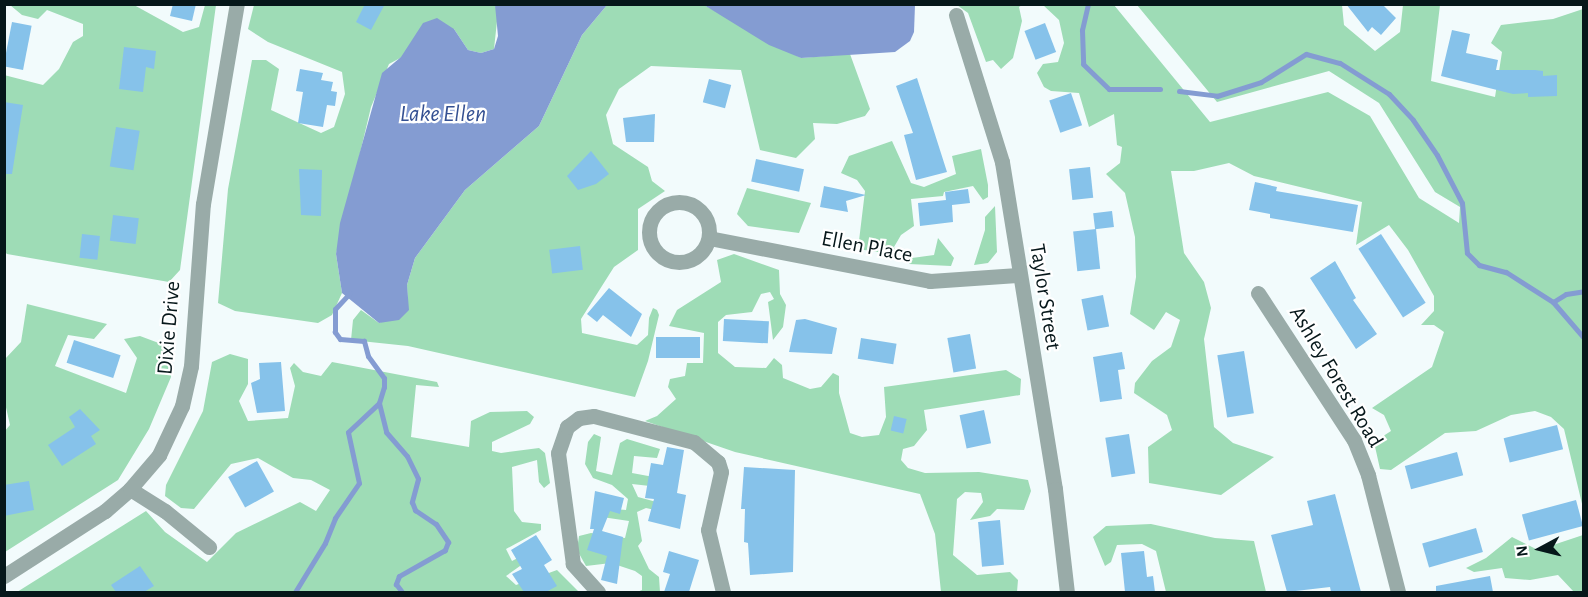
<!DOCTYPE html>
<html>
<head>
<meta charset="utf-8">
<style>
	body { margin:0 }
	#map { position:relative; width:1588px; height:597px; overflow:hidden; background:#f2fbfc; font-family:"Alegreya Sans",sans-serif }
	div>[style] { position:absolute }
	[style*='--x'] { left:calc(var(--x)*1px); top:calc(var(--y)*1px); width:calc(var(--w)*1px); rotate:calc(var(--a)*1deg) }
	.green>* { inset:0; background:#9edcb6 }
	.water>* { inset:0; background:#849cd2 }
	.stream>* { height:5px; margin:-2.5px; padding:0 2.5px; transform-origin:2.5px; border-radius:2.5px; background:#849cd2 }
	.building>* { inset:0; background:#86c2ea; transform-origin:0 0 }
	.minor>* { height:15px; margin:-7.5px; padding:0 7.5px; transform-origin:7.5px; border-radius:7.5px; background:#99aba8 }
	.minor>.ring { margin:-7.5px; padding:0; box-sizing:content-box; background:none; border:15px solid #99aba8; border-radius:50% }
	span { translate:-50% -50%; white-space:nowrap; text-align:center; line-height:1.15; -webkit-text-stroke:4.5px #fff; paint-order:stroke }
	.street-label { font-size:22px; color:#06171a }
	.water-label { font-size:24px; color:#345092; font-style:italic }
	.frame { position:absolute; inset:0; border:6px solid #06171a; pointer-events:none }
	.north { position:absolute; left:1510px; top:519px; width:60px; height:60px; -webkit-text-stroke:4px #fff; paint-order:stroke; rotate:263deg; font-size:16px; font-weight:700; line-height:24px; text-align:center; color:#06171a }
	.north::after { content:''; display:block; margin:auto; width:21px; height:27px; background:#06171a; clip-path:polygon(50% 0,100% 100%,50% 72%,0 100%) }
</style>
</head>
<body>
<div id="map">
	<div class="green">
		<i style="clip-path:polygon(10px 5px,134px 5px,183px 32px,199px 27px,205px 5px,216px 5px,180px 270px,169px 282px,7px 254px,4px 251px,4px 75px,43px 85px,59px 69px,73px 42px,83px 36px,83px 24px,47px 10px,38px 19px,22px 15px)"></i>
		<i style="clip-path:polygon(254px 5px,495px 5px,498px 12px,494px 49px,481px 53px,468px 50px,454px 29px,389px 64px,371px 107px,336px 254px,342px 293px,332px 315px,318px 323px,235px 311px,218px 303px,228px 189px,252px 60px,266px 60px,279px 69px,271px 110px,321px 133px,334px 127px,345px 94px,342px 72px,268px 42px,248px 29px)"></i>
		<i style="clip-path:polygon(607px 5px,704px 5px,801px 58px,850px 54px,870px 109px,865px 116px,837px 124px,813px 123px,815px 139px,796px 158px,760px 150px,741px 70px,651px 66px,619px 89px,606px 115px,613px 144px,648px 167px,652px 181px,665px 191px,638px 209px,638px 250px,614px 267px,581px 319px,582px 333px,637px 345px,648px 335px,649px 318px,653px 308px,657px 310px,659px 315px,648px 361px,635px 397px,408px 346px,351px 340px,353px 320px,361px 310px,379px 323px,408px 310px,407px 285px,415px 258px,465px 190px,539px 126px,582px 35px)"></i>
		<i style="clip-path:polygon(957px 5px,1022px 5px,1019px 7px,1022px 21px,1013px 58px,1001px 69px,993px 60px,986px 62px,968px 13px)"></i>
		<i style="clip-path:polygon(1043px 5px,1114px 5px,1210px 122px,1328px 92px,1370px 116px,1419px 198px,1459px 223px,1460px 207px,1435px 192px,1379px 103px,1329px 71px,1217px 102px,1137px 5px,1342px 5px,1344px 25px,1375px 51px,1400px 32px,1403px 5px,1440px 5px,1431px 81px,1495px 97px,1502px 52px,1491px 43px,1501px 25px,1553px 19px,1583px 9px,1583px 508px,1564px 429px,1551px 417px,1535px 411px,1511px 415px,1476px 431px,1445px 433px,1391px 470px,1380px 469px,1374px 442px,1391px 431px,1384px 415px,1372px 408px,1432px 367px,1444px 332px,1434px 325px,1421px 325px,1434px 311px,1434px 296px,1408px 250px,1389px 225px,1356px 245px,1362px 202px,1254px 176px,1229px 163px,1194px 171px,1171px 171px,1184px 253px,1204px 282px,1211px 308px,1204px 339px,1214px 427px,1233px 443px,1274px 457px,1221px 495px,1149px 483px,1148px 447px,1172px 430px,1167px 415px,1134px 393px,1135px 383px,1152px 361px,1171px 347px,1180px 320px,1166px 312px,1154px 330px,1130px 314px,1136px 277px,1135px 237px,1125px 193px,1106px 174px,1120px 163px,1122px 147px,1117px 145px,1114px 114px,1089px 127px,1079px 93px,1051px 91px,1044px 87px,1037px 73px,1043px 64px,1058px 62px,1064px 43px,1059px 20px)"></i>
		<i style="clip-path:polygon(892px 141px,911px 183px,924px 187px,956px 174px,952px 156px,981px 149px,988px 185px,988px 197px,983px 200px,973px 186px,944px 192px,943px 196px,911px 199px,914px 226px,901px 235px,894px 247px,897px 255px,858px 249px,865px 191px,857px 180px,841px 173px,849px 156px)"></i>
		<i style="clip-path:polygon(747px 188px,811px 203px,799px 233px,748px 226px,737px 214px)"></i>
		<i style="clip-path:polygon(995px 206px,997px 252px,988px 263px,974px 265px,985px 230px,985px 217px)"></i>
		<i style="clip-path:polygon(938px 238px,954px 258px,951px 266px,909px 264px,912px 258px,934px 255px)"></i>
		<i style="clip-path:polygon(734px 254px,779px 270px,780px 294px,786px 305px,783px 327px,773px 340px,768px 302px,774px 299px,770px 292px,761px 294px,752px 312px,726px 315px,718px 322px,718px 353px,735px 367px,766px 368px,774px 358px,782px 365px,783px 378px,810px 389px,821px 387px,833px 373px,839px 376px,839px 393px,850px 433px,862px 437px,879px 435px,886px 417px,884px 387px,1006px 370px,1021px 379px,1020px 395px,924px 410px,927px 430px,914px 446px,903px 449px,901px 460px,908px 468px,925px 473px,979px 472px,1028px 480px,1031px 491px,1024px 510px,997px 509px,990px 516px,970px 520px,983px 502px,981px 493px,965px 492px,957px 499px,953px 555px,977px 575px,1010px 572px,1018px 580px,1017px 592px,941px 592px,935px 534px,920px 494px,735px 452px,645px 421px,657px 416px,676px 399px,668px 387px,670px 379px,685px 376px,687px 363px,703px 363px,704px 333px,669px 326px,677px 310px,721px 282px,717px 260px)"></i>
		<i style="clip-path:polygon(27px 304px,107px 324px,94px 339px,68px 335px,55px 366px,126px 393px,137px 358px,124px 339px,140px 336px,172px 348px,171px 377px,149px 429px,118px 480px,5px 552px,4px 432px,10px 425px,5px 403px,5px 359px,21px 342px)"></i>
		<i style="clip-path:polygon(230px 354px,248px 359px,248px 384px,239px 401px,248px 421px,288px 418px,295px 386px,290px 368px,294px 363px,303px 372px,321px 376px,332px 362px,437px 382px,439px 387px,416px 385px,411px 437px,469px 447px,471px 421px,490px 412px,527px 411px,534px 417px,530px 424px,492px 442px,492px 451px,501px 453px,539px 448px,545px 453px,550px 483px,544px 488px,539px 482px,537px 460px,512px 467px,514px 511px,522px 522px,541px 524px,541px 530px,506px 549px,512px 561px,541px 546px,544px 549px,506px 576px,516px 585px,557px 570px,579px 592px,17px 592px,146px 511px,165px 532px,207px 562px,236px 533px,300px 502px,316px 511px,330px 490px,311px 480px,293px 478px,258px 458px,231px 464px,194px 509px,181px 508px,165px 496px,166px 485px,203px 411px,212px 362px)"></i>
		<i style="clip-path:polygon(594px 434px,601px 437px,596px 471px,612px 475px,620px 443px,627px 439px,660px 449px,657px 458px,634px 456px,632px 473px,659px 478px,659px 487px,632px 484px,638px 497px,675px 507px,673px 514px,646px 508px,637px 512px,642px 541px,638px 546px,649px 569px,659px 577px,660px 592px,637px 592px,642px 590px,642px 576px,635px 571px,611px 563px,586px 566px,577px 550px,579px 536px,591px 533px,625px 538px,629px 521px,602px 517px,604px 508px,626px 510px,628px 499px,612px 485px,593px 478px,585px 464px,588px 442px)"></i>
		<i style="clip-path:polygon(1151px 524px,1215px 538px,1254px 541px,1266px 592px,1166px 592px,1156px 551px,1142px 544px,1117px 545px,1111px 562px,1105px 566px,1093px 537px,1106px 526px)"></i>
		<i style="clip-path:polygon(1583px 535px,1583px 592px,1574px 592px,1558px 575px,1530px 580px,1505px 578px,1502px 568px,1474px 572px,1466px 568px,1486px 558px,1512px 537px,1538px 550px)"></i>
	</div>
	<div class="water">
		<i style="clip-path:polygon(495px 5px,607px 5px,582px 35px,539px 126px,465px 190px,415px 258px,407px 285px,409px 310px,399px 320px,379px 323px,342px 293px,336px 254px,340px 223px,382px 73px,401px 57px,423px 23px,437px 18px,454px 29px,468px 50px,481px 53px,494px 49px,498px 36px)"></i>
		<i style="clip-path:polygon(704px 5px,915px 5px,914px 32px,910px 41px,895px 52px,801px 58px,769px 45px)"></i>
	</div>
	<div class="stream">
		<i style="--x:1088;--y:4;--w:27;--a:103"></i>
		<i style="--x:1082;--y:30;--w:34;--a:88"></i>
		<i style="--x:1083;--y:64;--w:36;--a:44"></i>
		<i style="--x:1109;--y:89;--w:51;--a:0"></i>
		<i style="--x:1179;--y:91;--w:38;--a:7"></i>
		<i style="--x:1217;--y:96;--w:46;--a:-17.7"></i>
		<i style="--x:1261;--y:82;--w:53;--a:-31.9"></i>
		<i style="--x:1306;--y:54;--w:35;--a:15"></i>
		<i style="--x:1340;--y:63;--w:58;--a:32.3"></i>
		<i style="--x:1389;--y:94;--w:35;--a:47"></i>
		<i style="--x:1413;--y:120;--w:42;--a:55.6"></i>
		<i style="--x:1437;--y:155;--w:54;--a:62.5"></i>
		<i style="--x:1462;--y:203;--w:50;--a:84.3"></i>
		<i style="--x:1467;--y:253;--w:17;--a:45"></i>
		<i style="--x:1479;--y:265;--w:28;--a:15"></i>
		<i style="--x:1506;--y:272;--w:56;--a:32.6"></i>
		<i style="--x:1553;--y:302;--w:48;--a:49.3"></i>
		<i style="--x:1553;--y:302;--w:15;--a:-32"></i>
		<i style="--x:1566;--y:294;--w:18;--a:-9"></i>
		<i style="--x:379;--y:403;--w:30;--a:76"></i>
		<i style="--x:386;--y:432;--w:32;--a:49"></i>
		<i style="--x:407;--y:456;--w:25;--a:64"></i>
		<i style="--x:418;--y:479;--w:24;--a:105"></i>
		<i style="--x:412;--y:502;--w:9;--a:69"></i>
		<i style="--x:415;--y:510;--w:25;--a:34"></i>
		<i style="--x:436;--y:524;--w:22;--a:56"></i>
		<i style="--x:448;--y:542;--w:9;--a:111"></i>
		<i style="--x:445;--y:550;--w:53;--a:150.5"></i>
		<i style="--x:399;--y:576;--w:9;--a:111"></i>
		<i style="--x:396;--y:584;--w:10;--a:53"></i>
		<i style="--x:295;--y:592;--w:57;--a:-58.5"></i>
		<i style="--x:325;--y:543;--w:27;--a:-68"></i>
		<i style="--x:335;--y:518;--w:42;--a:-55.6"></i>
		<i style="--x:359;--y:483;--w:52;--a:-102.2"></i>
		<i style="--x:348;--y:432;--w:42;--a:-43.1"></i>
		<i style="--x:379;--y:403;--w:17;--a:-73"></i>
		<i style="--x:384;--y:387;--w:9;--a:-90"></i>
		<i style="--x:384;--y:378;--w:27;--a:-126"></i>
		<i style="--x:368;--y:356;--w:16;--a:-105"></i>
		<i style="--x:364;--y:341;--w:24;--a:-175"></i>
		<i style="--x:340;--y:339;--w:9;--a:-126"></i>
		<i style="--x:335;--y:332;--w:23;--a:-90"></i>
		<i style="--x:335;--y:309;--w:22;--a:-47"></i>
	</div>
	<div class="building">
		<i style="clip-path:polygon(173px 4px,196px 4px,192px 21px,170px 16px)"></i>
		<i style="clip-path:polygon(365px 4px,385px 4px,371px 30px,356px 22px)"></i>
		<i style="clip-path:polygon(1346px 4px,1382px 4px,1396px 18px,1381px 35px,1372px 27px,1368px 32px)"></i>
		<i style="left:12px;top:22px;width:20px;height:45px;rotate:11deg"></i>
		<i style="left:1045px;top:23px;width:31px;height:22px;rotate:69deg"></i>
		<i style="clip-path:polygon(1452px 30px,1470px 34px,1466px 53px,1498px 60px,1496px 70px,1535px 70px,1543px 71px,1543px 76px,1557px 75px,1557px 96px,1528px 97px,1528px 93px,1513px 94px,1441px 76px)"></i>
		<i style="clip-path:polygon(124px 47px,156px 51px,154px 69px,146px 67px,143px 92px,119px 89px)"></i>
		<i style="clip-path:polygon(300px 69px,323px 73px,321px 80px,333px 82px,331px 91px,337px 92px,335px 106px,327px 105px,323px 127px,298px 123px,303px 92px,296px 91px)"></i>
		<i style="clip-path:polygon(917px 78px,947px 172px,916px 180px,904px 135px,913px 133px,896px 86px)"></i>
		<i style="left:709px;top:79px;width:23px;height:24px;rotate:15deg"></i>
		<i style="left:1071px;top:93px;width:34px;height:23px;rotate:71deg"></i>
		<i style="clip-path:polygon(4px 102px,23px 105px,12px 174px,4px 174px)"></i>
		<i style="clip-path:polygon(655px 114px,654px 142px,626px 142px,623px 118px)"></i>
		<i style="left:116px;top:127px;width:24px;height:40px;rotate:9deg"></i>
		<i style="clip-path:polygon(591px 151px,609px 174px,596px 184px,578px 190px,567px 176px)"></i>
		<i style="left:756px;top:159px;width:49px;height:23px;rotate:12deg"></i>
		<i style="left:1090px;top:167px;width:31px;height:21px;rotate:84deg"></i>
		<i style="clip-path:polygon(299px 169px,322px 170px,321px 216px,301px 215px)"></i>
		<i style="clip-path:polygon(1255px 182px,1277px 187px,1276px 191px,1358px 205px,1353px 232px,1270px 218px,1270px 214px,1249px 210px)"></i>
		<i style="clip-path:polygon(824px 186px,866px 195px,846px 201px,848px 212px,820px 207px)"></i>
		<i style="clip-path:polygon(968px 189px,970px 203px,952px 205px,953px 222px,920px 226px,918px 203px,946px 200px,945px 192px)"></i>
		<i style="left:1112px;top:211px;width:16px;height:19px;rotate:83deg"></i>
		<i style="left:113px;top:215px;width:26px;height:26px;rotate:7deg"></i>
		<i style="left:1096px;top:229px;width:40px;height:23px;rotate:84deg"></i>
		<i style="left:82px;top:234px;width:18px;height:24px;rotate:6deg"></i>
		<i style="left:1381px;top:234px;width:82px;height:27px;rotate:57deg"></i>
		<i style="left:580px;top:246px;width:24px;height:31px;rotate:83deg"></i>
		<i style="clip-path:polygon(1335px 261px,1356px 298px,1353px 300px,1377px 334px,1356px 349px,1310px 278px)"></i>
		<i style="clip-path:polygon(609px 288px,642px 314px,631px 337px,603px 315px,597px 322px,587px 314px)"></i>
		<i style="left:1103px;top:295px;width:32px;height:22px;rotate:79deg"></i>
		<i style="left:724px;top:319px;width:45px;height:22px;rotate:3deg"></i>
		<i style="clip-path:polygon(805px 319px,837px 328px,832px 354px,789px 352px,796px 320px)"></i>
		<i style="left:970px;top:334px;width:35px;height:23px;rotate:80deg"></i>
		<i style="left:656px;top:337px;width:44px;height:21px"></i>
		<i style="left:861px;top:338px;width:36px;height:21px;rotate:9deg"></i>
		<i style="left:74px;top:340px;width:49px;height:24px;rotate:18deg"></i>
		<i style="left:1244px;top:351px;width:63px;height:27px;rotate:81deg"></i>
		<i style="clip-path:polygon(1122px 352px,1125px 369px,1118px 370px,1122px 399px,1100px 402px,1093px 357px)"></i>
		<i style="clip-path:polygon(281px 362px,285px 411px,257px 413px,251px 383px,260px 379px,259px 363px)"></i>
		<i style="clip-path:polygon(80px 409px,100px 430px,91px 436px,96px 444px,62px 466px,48px 445px,75px 427px,69px 417px)"></i>
		<i style="left:984px;top:410px;width:34px;height:25px;rotate:78deg"></i>
		<i style="left:894px;top:416px;width:13px;height:15px;rotate:13deg"></i>
		<i style="left:1557px;top:425px;width:25px;height:55px;rotate:76deg"></i>
		<i style="left:1129px;top:434px;width:40px;height:24px;rotate:81deg"></i>
		<i style="clip-path:polygon(667px 447px,684px 450px,677px 493px,686px 495px,680px 529px,648px 521px,654px 499px,645px 498px,651px 463px,663px 465px)"></i>
		<i style="left:1457px;top:452px;width:24px;height:54px;rotate:75deg"></i>
		<i style="left:257px;top:461px;width:35px;height:33px;rotate:61deg"></i>
		<i style="clip-path:polygon(744px 467px,795px 470px,793px 572px,750px 575px,748px 543px,744px 542px,745px 509px,741px 509px)"></i>
		<i style="clip-path:polygon(29px 481px,34px 510px,4px 516px,4px 485px)"></i>
		<i style="clip-path:polygon(595px 491px,624px 498px,620px 514px,610px 511px,602px 531px,623px 537px,617px 584px,601px 580px,607px 556px,587px 550px,594px 529px,590px 529px)"></i>
		<i style="clip-path:polygon(1335px 494px,1361px 592px,1331px 592px,1330px 587px,1287px 592px,1271px 535px,1313px 525px,1307px 501px)"></i>
		<i style="left:1576px;top:500px;width:27px;height:56px;rotate:75deg"></i>
		<i style="left:1000px;top:520px;width:45px;height:22px;rotate:85deg"></i>
		<i style="left:1476px;top:528px;width:25px;height:56px;rotate:74deg"></i>
		<i style="clip-path:polygon(536px 535px,552px 560px,544px 565px,557px 586px,546px 592px,524px 592px,512px 574px,522px 569px,511px 550px)"></i>
		<i style="clip-path:polygon(669px 551px,699px 560px,689px 592px,664px 592px,670px 574px,663px 572px)"></i>
		<i style="clip-path:polygon(1144px 551px,1147px 577px,1153px 576px,1155px 592px,1125px 592px,1121px 553px)"></i>
		<i style="clip-path:polygon(140px 566px,154px 586px,144px 592px,116px 592px,111px 585px)"></i>
		<i style="clip-path:polygon(1490px 576px,1493px 592px,1436px 592px,1436px 586px)"></i>
	</div>
	<div class="minor">
		<i style="--x:956;--y:15;--w:154;--a:72.6"></i>
		<i style="--x:1002;--y:162;--w:331;--a:80.8"></i>
		<i style="--x:1055;--y:489;--w:104;--a:83.4"></i>
		<i class="ring" style="left:649px;top:202px;width:45px;height:45px"></i>
		<i style="--x:709;--y:238;--w:225;--a:11"></i>
		<i style="--x:930;--y:281;--w:88;--a:-3.9"></i>
		<i style="--x:1258;--y:293;--w:176;--a:56.9"></i>
		<i style="--x:1354;--y:440;--w:38;--a:68"></i>
		<i style="--x:1368;--y:475;--w:121;--a:75.6"></i>
		<i style="--x:130;--y:489;--w:41;--a:32.2"></i>
		<i style="--x:165;--y:511;--w:57;--a:39.3"></i>
		<i style="--x:4;--y:576;--w:120;--a:-32.8"></i>
		<i style="--x:105;--y:511;--w:33;--a:-41"></i>
		<i style="--x:130;--y:489;--w:45;--a:-49.5"></i>
		<i style="--x:159;--y:455;--w:54;--a:-64.9"></i>
		<i style="--x:182;--y:406;--w:41;--a:-77.3"></i>
		<i style="--x:191;--y:366;--w:162;--a:-85.8"></i>
		<i style="--x:203;--y:204;--w:203;--a:-80.4"></i>
		<i style="--x:598;--y:592;--w:38;--a:-132"></i>
		<i style="--x:573;--y:564;--w:112;--a:-97.7"></i>
		<i style="--x:558;--y:453;--w:28;--a:-71"></i>
		<i style="--x:567;--y:427;--w:15;--a:-37"></i>
		<i style="--x:579;--y:418;--w:15;--a:-8"></i>
		<i style="--x:594;--y:416;--w:103;--a:14.6"></i>
		<i style="--x:694;--y:442;--w:31;--a:40"></i>
		<i style="--x:718;--y:462;--w:10;--a:73"></i>
		<i style="--x:721;--y:472;--w:59;--a:102.6"></i>
		<i style="--x:708;--y:530;--w:64;--a:76.4"></i>
	</div>
	<div class="street-label">
		<span style="left:867px;top:247px;rotate:11deg">Ellen Place</span>
		<span style="left:1045px;top:297px;rotate:81deg">Taylor Street</span>
		<span style="left:169px;top:328px;rotate:-85deg">Dixie Drive</span>
		<span style="left:1336px;top:377px;rotate:59deg">Ashley Forest Road</span>
	</div>
	<div class="water-label">
		<span style="left:443px;top:115px">Lake Ellen</span>
	</div>
	<div class="frame"></div>
	<div class="north">N</div>
</div>
</body>
</html>
